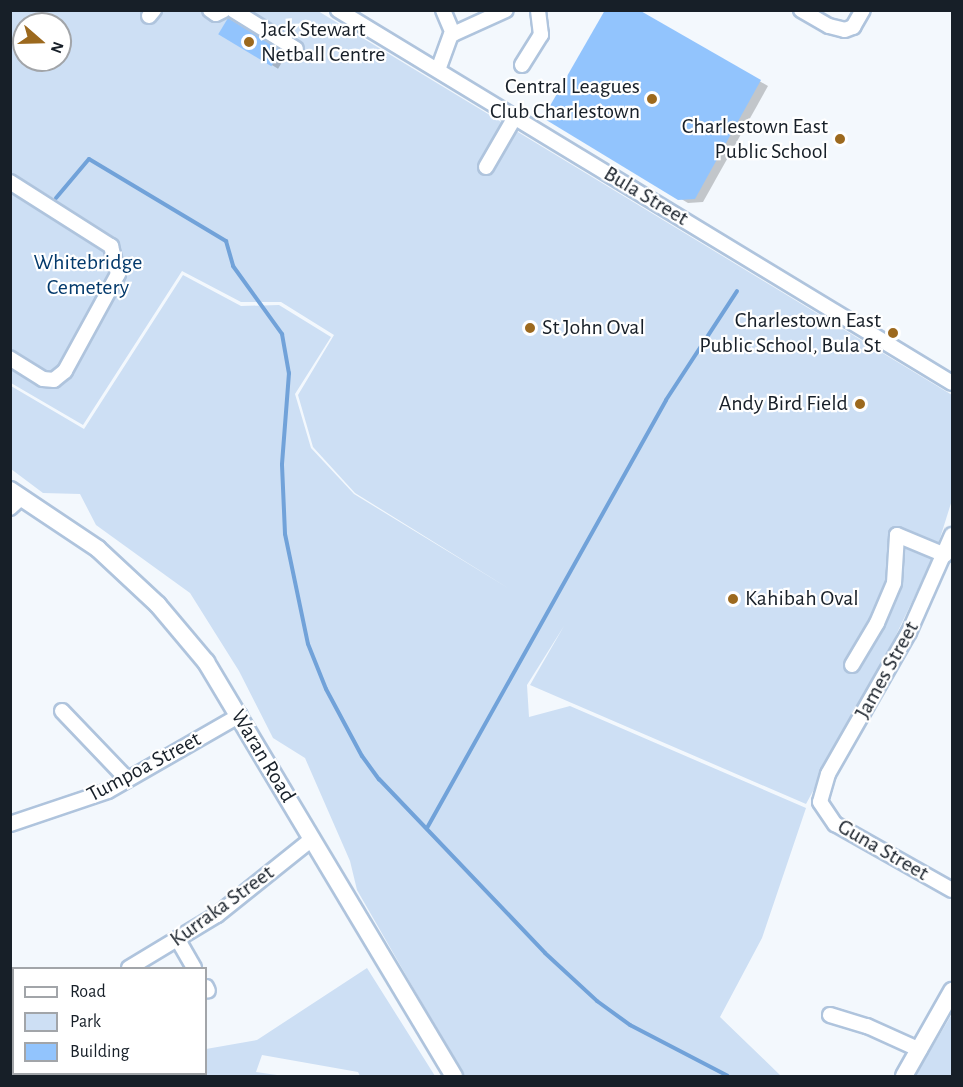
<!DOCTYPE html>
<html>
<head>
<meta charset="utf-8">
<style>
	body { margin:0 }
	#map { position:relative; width:963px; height:1087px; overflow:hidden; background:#f3f8fd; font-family:"Alegreya Sans",sans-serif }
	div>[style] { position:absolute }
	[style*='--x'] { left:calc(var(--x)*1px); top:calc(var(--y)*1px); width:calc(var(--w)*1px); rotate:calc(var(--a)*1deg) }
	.green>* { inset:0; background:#cddff4 }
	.shadow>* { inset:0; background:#0003; transform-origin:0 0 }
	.stream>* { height:4px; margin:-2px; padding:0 2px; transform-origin:2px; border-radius:2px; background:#71a2d9 }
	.building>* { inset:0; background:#92c4fd; transform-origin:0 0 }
	.roads { filter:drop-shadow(2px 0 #afc4dd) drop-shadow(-2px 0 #afc4dd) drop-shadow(0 2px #afc4dd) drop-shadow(0 -2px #afc4dd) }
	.minor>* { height:14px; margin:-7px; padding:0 7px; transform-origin:7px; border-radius:7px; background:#fff }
	.major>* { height:16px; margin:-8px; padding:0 8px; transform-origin:8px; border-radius:8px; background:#fff }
	.dots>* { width:16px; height:16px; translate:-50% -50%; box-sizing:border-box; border:3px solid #fff; border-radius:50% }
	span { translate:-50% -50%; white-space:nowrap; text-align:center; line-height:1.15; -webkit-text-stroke:4.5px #fff; paint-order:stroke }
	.poi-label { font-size:22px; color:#171f28 }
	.left { translate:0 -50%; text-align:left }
	.right { translate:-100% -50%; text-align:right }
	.street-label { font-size:22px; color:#171f28 }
	.park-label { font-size:22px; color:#043a6c }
	.frame { position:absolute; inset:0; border:12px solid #171f28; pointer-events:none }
	.legend { position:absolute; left:12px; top:967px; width:195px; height:108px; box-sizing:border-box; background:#fff; border:2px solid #a2a5a9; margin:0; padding:8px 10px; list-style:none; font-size:18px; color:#171f28 }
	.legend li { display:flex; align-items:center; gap:12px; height:30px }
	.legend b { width:30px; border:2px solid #a2a5a9 }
	.north { position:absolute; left:12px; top:12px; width:60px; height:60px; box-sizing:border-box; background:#fff; border:2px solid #a2a5a9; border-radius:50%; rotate:110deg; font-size:16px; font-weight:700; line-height:24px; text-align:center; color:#171f28 }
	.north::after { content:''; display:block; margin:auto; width:21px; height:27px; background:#9c691e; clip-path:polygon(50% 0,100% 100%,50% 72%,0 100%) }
</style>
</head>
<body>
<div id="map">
	<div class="green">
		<i style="clip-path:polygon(evenodd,11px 11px,318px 11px,952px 395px,952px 500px,936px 551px,888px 652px,806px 804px,530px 685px,564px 626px,527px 685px,529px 717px,570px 706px,806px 808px,762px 938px,720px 1017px,781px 1076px,464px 1076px,357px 890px,350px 861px,305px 758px,273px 738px,239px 671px,190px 593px,96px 525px,80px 494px,43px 493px,11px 469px,11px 386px,84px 429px,183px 275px,241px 306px,279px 305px,331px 337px,295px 394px,311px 448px,354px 494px,521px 596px,355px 493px,313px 447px,298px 395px,334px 335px,281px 302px,241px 302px,182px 271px,83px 425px,11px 383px,11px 186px,47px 210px,53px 198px,11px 173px,11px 11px,24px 24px,60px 24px,60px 60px,24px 60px,24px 24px)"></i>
		<i style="clip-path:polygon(367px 968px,435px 1076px,360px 1076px,358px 1072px,262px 1055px,256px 1072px,284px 1076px,162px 1076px,206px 1074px,206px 1049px,257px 1040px)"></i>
		<i style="clip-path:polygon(952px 1014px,952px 1076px,915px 1076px)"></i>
	</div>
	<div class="shadow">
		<i style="clip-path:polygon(636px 10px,768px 86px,703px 202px,688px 203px,545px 118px)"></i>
		<i style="left:228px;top:20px;width:68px;height:16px;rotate:31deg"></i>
	</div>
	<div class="stream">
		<i style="--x:56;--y:198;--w:51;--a:-49.8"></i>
		<i style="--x:89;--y:159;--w:160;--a:30.9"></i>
		<i style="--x:226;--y:241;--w:26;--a:74"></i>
		<i style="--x:233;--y:266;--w:84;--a:54.2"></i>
		<i style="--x:282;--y:334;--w:40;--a:80"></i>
		<i style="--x:289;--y:373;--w:92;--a:94.4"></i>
		<i style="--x:282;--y:465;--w:69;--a:87.5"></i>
		<i style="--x:285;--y:534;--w:112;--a:78.2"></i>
		<i style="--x:308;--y:644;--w:48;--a:68.2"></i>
		<i style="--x:326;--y:689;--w:76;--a:61.8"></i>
		<i style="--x:362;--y:756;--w:29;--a:54"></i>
		<i style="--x:379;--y:779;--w:240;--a:46.3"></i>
		<i style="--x:545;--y:953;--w:71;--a:42.7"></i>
		<i style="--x:597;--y:1001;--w:41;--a:36"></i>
		<i style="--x:630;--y:1025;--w:110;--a:27.5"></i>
		<i style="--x:427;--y:828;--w:490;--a:-60.8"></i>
		<i style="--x:666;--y:400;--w:130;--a:-56.9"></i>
	</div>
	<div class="building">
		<i style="clip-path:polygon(605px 10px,639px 10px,761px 80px,695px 199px,678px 200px,543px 118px)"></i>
		<i style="left:228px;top:18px;width:62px;height:19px;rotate:31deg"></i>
	</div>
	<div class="roads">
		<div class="minor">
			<i style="--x:210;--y:10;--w:7;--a:34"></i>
			<i style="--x:216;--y:14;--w:9;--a:-27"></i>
			<i style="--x:233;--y:10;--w:74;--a:31.8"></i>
			<i style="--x:338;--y:10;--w:718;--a:31.28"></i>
			<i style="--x:443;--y:10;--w:26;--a:67"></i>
			<i style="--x:801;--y:10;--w:32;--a:30"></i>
			<i style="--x:829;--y:26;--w:16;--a:14"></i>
			<i style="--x:845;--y:30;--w:9;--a:-21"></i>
			<i style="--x:853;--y:27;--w:20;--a:-60"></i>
			<i style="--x:149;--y:16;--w:8;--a:-50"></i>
			<i style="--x:522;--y:65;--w:36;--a:-58"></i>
			<i style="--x:541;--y:35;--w:25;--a:-97"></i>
			<i style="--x:438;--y:70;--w:37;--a:-70"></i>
			<i style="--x:451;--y:35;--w:60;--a:-24.4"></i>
			<i style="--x:486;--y:167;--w:58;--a:-59.9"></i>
			<i style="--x:10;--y:182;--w:120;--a:32.4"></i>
			<i style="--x:111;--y:246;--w:29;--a:76"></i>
			<i style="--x:118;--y:274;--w:111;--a:118.7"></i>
			<i style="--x:65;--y:371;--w:14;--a:141"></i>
			<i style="--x:54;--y:380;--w:11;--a:-175"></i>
			<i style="--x:43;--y:379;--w:39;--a:-148"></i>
			<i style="--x:10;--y:508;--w:16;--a:-43"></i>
			<i style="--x:952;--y:535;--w:106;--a:113.9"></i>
			<i style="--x:909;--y:632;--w:163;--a:119.7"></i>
			<i style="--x:828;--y:774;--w:29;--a:106"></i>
			<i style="--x:820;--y:802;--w:27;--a:56"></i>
			<i style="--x:835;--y:824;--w:134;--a:29.4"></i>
			<i style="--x:852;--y:665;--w:49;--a:-59.2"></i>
			<i style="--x:877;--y:623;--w:43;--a:-67"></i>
			<i style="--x:894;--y:583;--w:48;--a:-86.4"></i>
			<i style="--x:897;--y:535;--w:52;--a:22.6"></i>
			<i style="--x:62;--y:711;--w:94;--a:46.3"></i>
			<i style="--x:10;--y:824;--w:103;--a:-18.6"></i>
			<i style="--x:108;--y:791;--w:152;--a:-29.9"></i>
			<i style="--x:178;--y:940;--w:32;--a:60"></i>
			<i style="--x:129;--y:968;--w:103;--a:-31.1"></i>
			<i style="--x:217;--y:915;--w:122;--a:-38.7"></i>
			<i style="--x:206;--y:987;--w:4;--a:63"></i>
			<i style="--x:830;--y:1015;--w:39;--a:17"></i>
			<i style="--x:867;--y:1026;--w:58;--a:24.4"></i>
			<i style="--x:10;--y:1039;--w:4;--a:-27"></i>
		</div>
		<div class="major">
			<i style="--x:10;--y:490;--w:106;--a:33.8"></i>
			<i style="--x:98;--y:549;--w:82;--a:43"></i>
			<i style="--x:158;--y:605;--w:75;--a:49.9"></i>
			<i style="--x:206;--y:662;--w:483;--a:59.1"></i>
			<i style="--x:904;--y:1076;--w:98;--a:-60.5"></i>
		</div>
	</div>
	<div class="dots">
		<i style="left:249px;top:42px;background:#9c691e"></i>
		<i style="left:652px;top:99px;background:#9c691e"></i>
		<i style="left:840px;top:139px;background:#9c691e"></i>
		<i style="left:530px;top:328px;background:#9c691e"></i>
		<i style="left:893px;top:333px;background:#9c691e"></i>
		<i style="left:860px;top:404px;background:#9c691e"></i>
		<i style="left:733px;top:599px;background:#9c691e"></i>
	</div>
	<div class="poi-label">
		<span class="left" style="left:261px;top:42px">Jack Stewart<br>Netball Centre</span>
		<span class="right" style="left:640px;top:99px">Central Leagues<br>Club Charlestown</span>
		<span class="right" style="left:828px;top:139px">Charlestown East<br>Public School</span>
		<span class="right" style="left:881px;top:333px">Charlestown East<br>Public School, Bula St</span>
		<span class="left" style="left:542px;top:328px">St John Oval</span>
		<span class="right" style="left:848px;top:404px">Andy Bird Field</span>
		<span class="left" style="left:745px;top:599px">Kahibah Oval</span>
	</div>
	<div class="street-label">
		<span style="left:646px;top:196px;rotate:31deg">Bula Street</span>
		<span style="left:887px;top:670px;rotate:-61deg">James Street</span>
		<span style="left:263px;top:756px;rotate:59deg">Waran Road</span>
		<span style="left:144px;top:767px;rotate:-28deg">Tumpoa Street</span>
		<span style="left:883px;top:850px;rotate:30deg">Guna Street</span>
		<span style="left:222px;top:906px;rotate:-36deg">Kurraka Street</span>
	</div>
	<div class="park-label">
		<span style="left:88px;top:275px">Whitebridge<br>Cemetery</span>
	</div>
	<div class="frame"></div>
	<ul class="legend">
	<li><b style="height:8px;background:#fff"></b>Road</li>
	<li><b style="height:16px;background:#cddff4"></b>Park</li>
	<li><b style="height:16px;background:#92c4fd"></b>Building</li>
	</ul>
	<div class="north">N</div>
</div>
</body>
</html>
